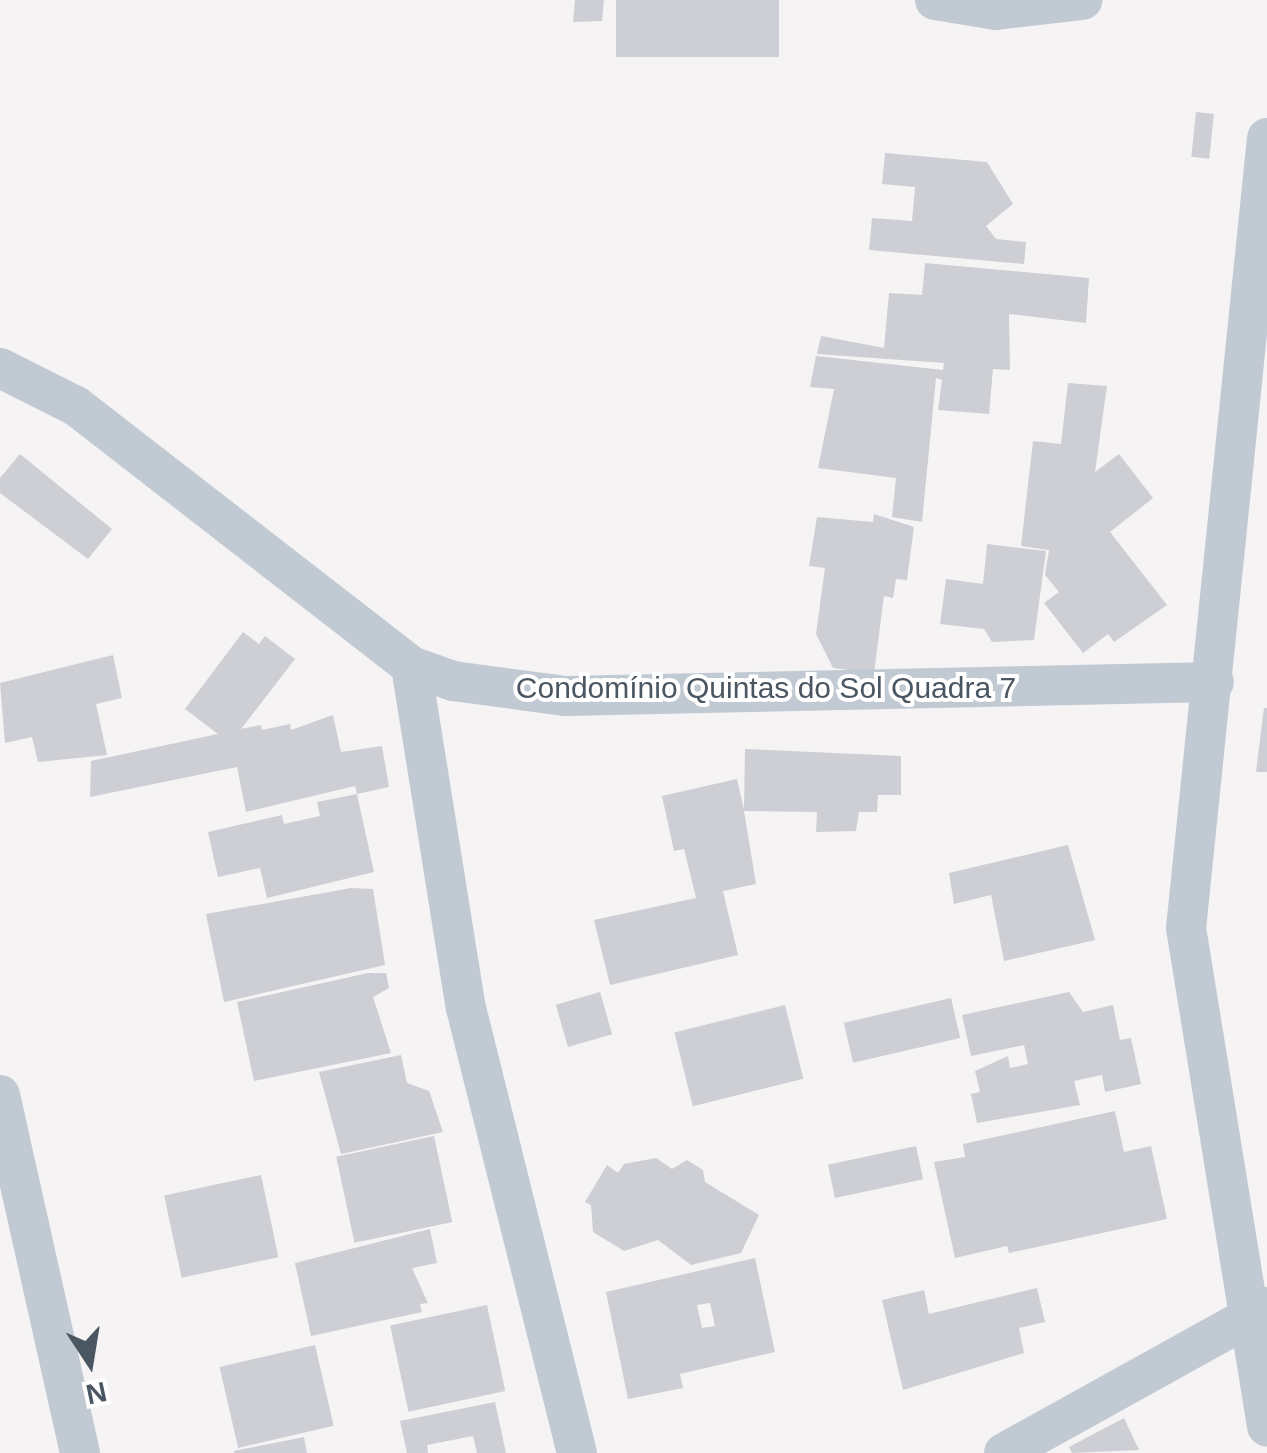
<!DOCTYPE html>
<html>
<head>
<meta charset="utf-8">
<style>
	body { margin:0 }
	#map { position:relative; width:1267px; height:1453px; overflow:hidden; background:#f5f3f3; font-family:Arial,sans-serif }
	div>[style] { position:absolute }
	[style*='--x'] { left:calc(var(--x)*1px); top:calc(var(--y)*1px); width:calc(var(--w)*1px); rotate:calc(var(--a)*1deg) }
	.building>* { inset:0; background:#cdcfd5; transform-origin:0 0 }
	.street>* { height:40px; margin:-20px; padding:0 20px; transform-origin:20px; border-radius:20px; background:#c1cad2 }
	span { translate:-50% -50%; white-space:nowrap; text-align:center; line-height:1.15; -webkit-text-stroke:8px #fff; paint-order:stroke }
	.street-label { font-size:30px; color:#4a5661 }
	.north { position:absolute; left:40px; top:1313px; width:100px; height:100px; -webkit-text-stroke:8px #fff; paint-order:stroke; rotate:168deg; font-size:28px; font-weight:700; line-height:40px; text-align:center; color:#4a5661 }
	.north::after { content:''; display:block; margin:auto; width:35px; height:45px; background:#4a5661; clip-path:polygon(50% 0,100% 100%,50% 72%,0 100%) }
</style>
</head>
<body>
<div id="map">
	<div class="building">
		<i style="clip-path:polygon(575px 0,604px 0,602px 21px,573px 22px)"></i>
		<i style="left:616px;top:0;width:163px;height:57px"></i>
		<i style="left:1196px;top:112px;width:18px;height:45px;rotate:6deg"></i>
		<i style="clip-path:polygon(885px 153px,987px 162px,1013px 204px,986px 226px,996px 239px,1026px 242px,1024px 264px,869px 250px,872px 218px,912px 221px,915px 187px,882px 184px)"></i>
		<i style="clip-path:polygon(925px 263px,1089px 278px,1086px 323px,1009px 314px,1010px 370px,993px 369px,989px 414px,938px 410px,942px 380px,936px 378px,922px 522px,892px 517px,896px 478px,818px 468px,834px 389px,810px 387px,816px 356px,943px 370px,944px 363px,817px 354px,821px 336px,884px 348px,889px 293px,922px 295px)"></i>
		<i style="clip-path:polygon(1068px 383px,1107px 386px,1095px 472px,1119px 454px,1153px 498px,1110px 532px,1167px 605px,1114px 642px,1108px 634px,1083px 653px,1044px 603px,1059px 592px,1045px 575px,1049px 550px,1021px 546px,1033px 441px,1061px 444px)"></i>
		<i style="clip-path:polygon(20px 454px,112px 529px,88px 559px,0 493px,0 478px)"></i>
		<i style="clip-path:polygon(874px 514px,914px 527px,907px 580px,896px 579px,893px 598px,884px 596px,874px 673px,833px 668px,816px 634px,825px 568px,809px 566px,817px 517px,873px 522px)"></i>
		<i style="clip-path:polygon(987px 544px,1046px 551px,1034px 640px,992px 642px,984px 629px,940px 624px,946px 579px,983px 584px)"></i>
		<i style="clip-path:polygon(243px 632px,259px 644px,265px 636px,295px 659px,241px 729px,218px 734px,245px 728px,261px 725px,262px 730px,290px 724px,291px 730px,333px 715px,341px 752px,382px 746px,389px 787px,357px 794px,355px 786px,246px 812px,237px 767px,90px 797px,91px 761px,218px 734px,185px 709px)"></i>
		<i style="clip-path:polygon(113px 655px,122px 698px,96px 704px,107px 755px,38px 762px,32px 737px,5px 743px,0 683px)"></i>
		<i style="clip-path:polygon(1264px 708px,1267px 708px,1267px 772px,1256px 772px)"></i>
		<i style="clip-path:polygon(745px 749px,901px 756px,901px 795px,878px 795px,877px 812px,859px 812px,856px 831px,816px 832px,817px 812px,744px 811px,756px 884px,723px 891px,738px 955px,610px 985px,594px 920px,696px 898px,684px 849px,674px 851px,662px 796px,737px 779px,744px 810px)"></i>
		<i style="clip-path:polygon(357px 794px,374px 872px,267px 898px,260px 868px,218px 877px,208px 832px,282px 815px,284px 824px,320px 816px,317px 802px)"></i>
		<i style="clip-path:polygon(1068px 845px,1095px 940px,1004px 961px,991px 895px,954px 904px,949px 873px)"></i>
		<i style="clip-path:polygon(351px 888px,373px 889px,385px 965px,224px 1002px,206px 914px)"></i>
		<i style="clip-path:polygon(368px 973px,386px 973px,389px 988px,373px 997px,391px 1053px,254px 1081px,237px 1002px)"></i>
		<i style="left:600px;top:992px;width:44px;height:46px;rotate:74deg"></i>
		<i style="clip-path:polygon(1069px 992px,1083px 1012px,1113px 1005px,1120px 1040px,1131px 1038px,1141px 1084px,1105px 1092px,1102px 1075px,1074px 1081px,1080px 1105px,977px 1123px,971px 1094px,980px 1092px,975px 1071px,1008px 1056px,1010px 1068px,1028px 1064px,1024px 1045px,971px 1056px,962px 1015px)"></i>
		<i style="left:951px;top:998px;width:41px;height:110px;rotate:77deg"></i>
		<i style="left:785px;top:1005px;width:76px;height:114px;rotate:76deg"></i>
		<i style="clip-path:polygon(401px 1055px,407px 1083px,429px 1091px,443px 1132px,341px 1154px,319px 1072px)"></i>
		<i style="clip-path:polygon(1115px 1111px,1124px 1152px,1151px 1146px,1167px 1219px,1009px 1253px,1007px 1246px,955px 1258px,934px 1162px,965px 1157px,963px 1144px)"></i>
		<i style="left:434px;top:1136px;width:88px;height:100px;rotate:78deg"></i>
		<i style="left:916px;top:1146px;width:34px;height:90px;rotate:78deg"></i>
		<i style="clip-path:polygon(656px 1158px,672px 1169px,687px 1160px,703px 1170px,705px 1182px,759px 1215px,741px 1253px,691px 1265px,658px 1240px,624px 1251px,593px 1232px,591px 1205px,585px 1202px,607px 1165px,618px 1173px,624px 1164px)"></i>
		<i style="left:261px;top:1175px;width:84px;height:99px;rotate:78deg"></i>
		<i style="clip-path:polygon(430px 1229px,437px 1263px,412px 1268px,428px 1303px,420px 1304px,422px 1312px,311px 1336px,295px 1263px)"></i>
		<i style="clip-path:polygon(evenodd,755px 1258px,775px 1352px,680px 1374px,683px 1388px,628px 1399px,606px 1292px,755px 1258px,710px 1303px,715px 1326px,702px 1328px,697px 1305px,710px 1303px)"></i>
		<i style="clip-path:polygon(1037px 1288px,1045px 1322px,1019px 1328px,1024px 1353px,903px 1390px,882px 1300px,924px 1290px,929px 1314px)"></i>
		<i style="left:487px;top:1305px;width:88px;height:99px;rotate:78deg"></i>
		<i style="left:315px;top:1345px;width:83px;height:98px;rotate:77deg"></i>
		<i style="clip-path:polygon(495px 1402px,506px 1453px,477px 1453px,473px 1436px,427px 1445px,428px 1453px,407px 1453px,400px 1421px)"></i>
		<i style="clip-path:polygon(1124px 1418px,1139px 1450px,1072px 1453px,1069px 1447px)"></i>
		<i style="clip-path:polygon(304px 1437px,307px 1453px,234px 1453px,234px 1451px)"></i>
	</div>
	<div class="street">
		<i style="--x:935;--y:0;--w:62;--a:9.3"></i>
		<i style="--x:996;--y:10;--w:87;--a:-6.6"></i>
		<i style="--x:1267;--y:138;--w:794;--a:95.85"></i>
		<i style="--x:1186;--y:928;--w:505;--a:80.76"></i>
		<i style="--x:0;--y:368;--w:85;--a:26.6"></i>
		<i style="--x:76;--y:406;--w:424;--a:37.8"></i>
		<i style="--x:411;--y:666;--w:45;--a:19.7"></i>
		<i style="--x:453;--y:681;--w:114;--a:7.6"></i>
		<i style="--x:566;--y:696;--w:648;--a:-1.24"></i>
		<i style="--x:411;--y:666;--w:346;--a:80.9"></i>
		<i style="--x:466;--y:1008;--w:459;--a:76"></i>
		<i style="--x:0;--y:1095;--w:367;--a:77.4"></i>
		<i style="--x:1004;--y:1453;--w:301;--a:-29"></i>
	</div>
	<div class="street-label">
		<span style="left:766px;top:688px">Condomínio Quintas do Sol Quadra 7</span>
	</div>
	<div class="north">N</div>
</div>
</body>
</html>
